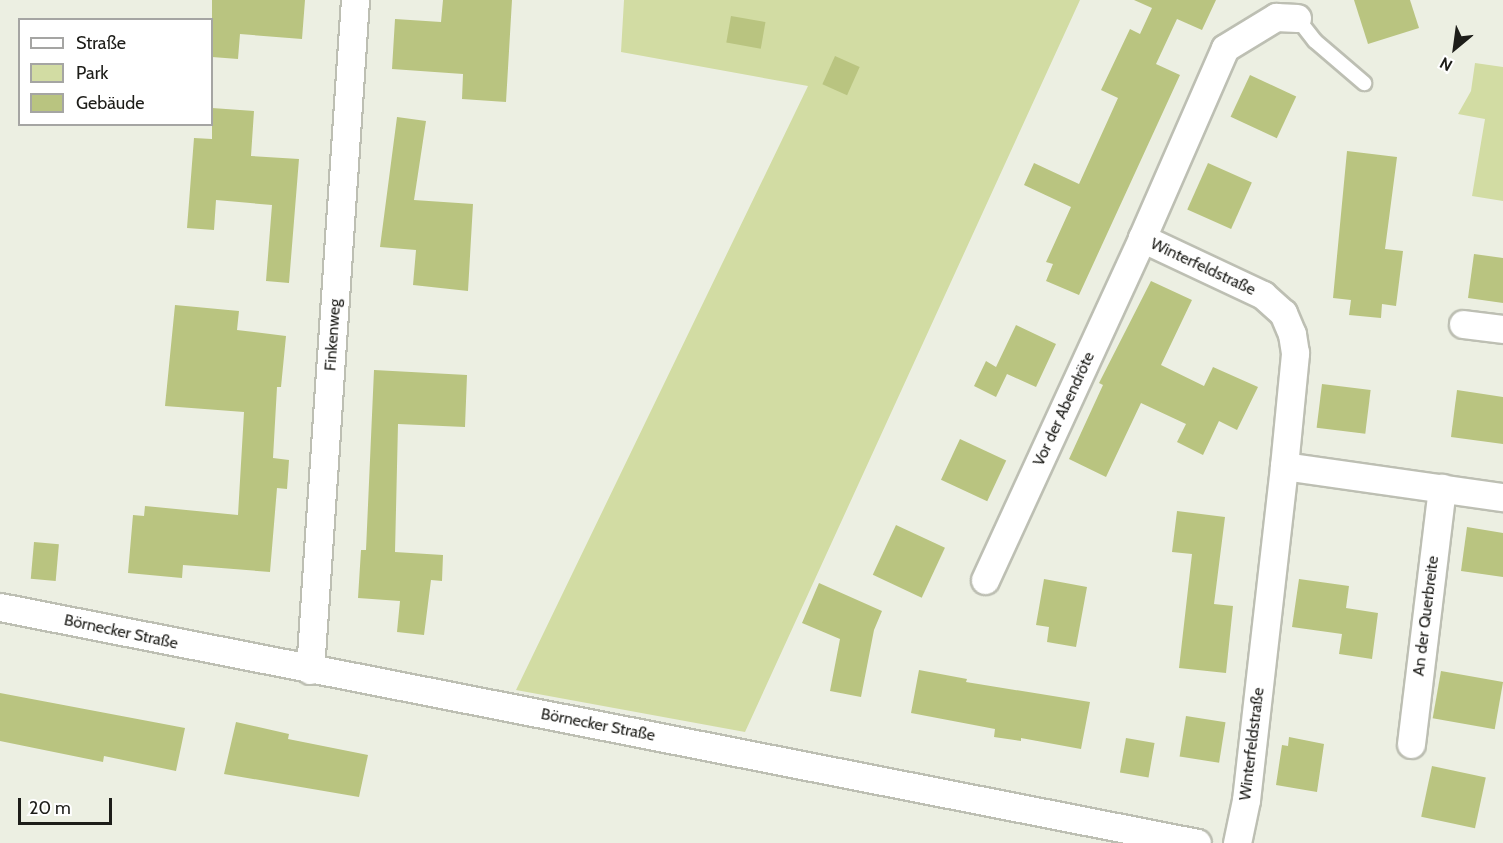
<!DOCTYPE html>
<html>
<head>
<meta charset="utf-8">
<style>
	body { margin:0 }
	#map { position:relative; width:1503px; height:843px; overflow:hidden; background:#ecefe2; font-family:Cabin,sans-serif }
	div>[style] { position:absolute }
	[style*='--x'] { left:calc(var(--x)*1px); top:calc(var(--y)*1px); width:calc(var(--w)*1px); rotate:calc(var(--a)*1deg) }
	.green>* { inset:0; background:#d2dca3 }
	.building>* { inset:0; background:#b9c480; transform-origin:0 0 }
	.roads { filter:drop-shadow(2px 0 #bdbfb3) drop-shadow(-2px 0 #bdbfb3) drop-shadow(0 2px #bdbfb3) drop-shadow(0 -2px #bdbfb3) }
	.service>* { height:14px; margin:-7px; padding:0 7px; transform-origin:7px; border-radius:7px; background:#fff }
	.minor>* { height:27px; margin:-13.5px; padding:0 13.5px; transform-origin:13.5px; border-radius:13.5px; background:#fff }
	span { translate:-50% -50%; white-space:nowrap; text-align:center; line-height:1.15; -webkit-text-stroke:4.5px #fff; paint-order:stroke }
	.street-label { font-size:16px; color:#1d1d19 }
	.legend { position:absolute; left:18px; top:18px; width:195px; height:108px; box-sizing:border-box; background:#fff; border:2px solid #a5a5a3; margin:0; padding:8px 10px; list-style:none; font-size:18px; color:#1d1d19 }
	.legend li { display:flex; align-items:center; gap:12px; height:30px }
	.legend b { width:30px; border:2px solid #a5a5a3 }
	.north { position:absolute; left:1425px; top:18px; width:60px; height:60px; -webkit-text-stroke:4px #fff; paint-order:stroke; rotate:209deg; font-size:16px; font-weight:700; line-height:24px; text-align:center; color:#1d1d19 }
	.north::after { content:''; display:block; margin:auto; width:21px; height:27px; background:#1d1d19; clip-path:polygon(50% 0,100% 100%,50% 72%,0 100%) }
	.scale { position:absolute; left:18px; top:798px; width:94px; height:27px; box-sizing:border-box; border:3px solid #1d1d19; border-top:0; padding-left:8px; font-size:18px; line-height:21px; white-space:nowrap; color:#1d1d19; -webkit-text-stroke:4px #fff; paint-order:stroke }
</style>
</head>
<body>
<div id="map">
	<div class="green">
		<i style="clip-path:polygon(624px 0,1080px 0,745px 732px,516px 690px,808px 86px,621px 52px)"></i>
		<i style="clip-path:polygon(1475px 63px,1503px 67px,1503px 201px,1472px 196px,1485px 119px,1458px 114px,1471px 91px)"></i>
	</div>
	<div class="building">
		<i style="clip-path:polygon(212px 0,305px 0,302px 39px,240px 34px,238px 59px,212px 57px)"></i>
		<i style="clip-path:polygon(443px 0,512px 0,506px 102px,462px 99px,463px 74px,392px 69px,395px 19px,441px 22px)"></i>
		<i style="clip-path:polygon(1134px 0,1216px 0,1202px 30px,1177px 19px,1156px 64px,1180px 75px,1079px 295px,1046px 281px,1053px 264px,1046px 262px,1071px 207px,1024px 185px,1034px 163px,1079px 184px,1118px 98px,1101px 90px,1130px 29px,1140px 34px,1152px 8px)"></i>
		<i style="clip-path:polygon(1354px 0,1410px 0,1419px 28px,1368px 44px)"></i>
		<i style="left:731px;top:16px;width:35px;height:27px;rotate:10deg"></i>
		<i style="left:835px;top:56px;width:27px;height:31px;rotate:24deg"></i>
		<i style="left:1250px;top:75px;width:51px;height:46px;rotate:25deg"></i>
		<i style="clip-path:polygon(212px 108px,254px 111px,251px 156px,299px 159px,289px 283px,266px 281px,272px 205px,216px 200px,214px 230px,187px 228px,194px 138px,212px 139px)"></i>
		<i style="clip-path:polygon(397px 117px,426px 121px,414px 200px,473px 204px,468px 291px,413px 285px,416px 250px,380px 247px)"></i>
		<i style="clip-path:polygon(1347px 151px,1397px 157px,1385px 249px,1403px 251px,1396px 306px,1382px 304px,1381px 318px,1349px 315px,1351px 300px,1333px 298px)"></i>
		<i style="left:1208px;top:163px;width:48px;height:51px;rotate:24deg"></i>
		<i style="clip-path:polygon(1474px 254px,1503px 258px,1503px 303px,1468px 298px)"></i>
		<i style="clip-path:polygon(1151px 281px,1192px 300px,1161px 365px,1204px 386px,1213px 367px,1258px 387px,1237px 430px,1219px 421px,1203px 455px,1177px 442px,1186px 424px,1141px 403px,1106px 477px,1069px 459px,1103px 385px,1099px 383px)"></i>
		<i style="clip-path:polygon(175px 305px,239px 311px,237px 330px,286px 336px,281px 387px,277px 387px,273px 458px,289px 460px,287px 489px,277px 488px,270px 572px,183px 565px,182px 578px,128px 573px,133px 515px,144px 516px,145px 506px,238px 515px,244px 412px,165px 406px)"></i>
		<i style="clip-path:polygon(1016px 325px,1056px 344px,1036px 387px,1007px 374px,996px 397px,974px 386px,986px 361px,996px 367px)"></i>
		<i style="clip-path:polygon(374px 370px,467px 375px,465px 427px,398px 424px,395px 552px,443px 555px,442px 581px,431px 580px,424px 635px,397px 632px,400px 601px,358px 598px,361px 550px,366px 550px)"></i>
		<i style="left:1322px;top:384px;width:49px;height:44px;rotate:7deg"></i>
		<i style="clip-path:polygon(1457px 390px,1503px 397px,1503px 444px,1451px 437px)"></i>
		<i style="left:960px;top:439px;width:51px;height:45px;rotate:25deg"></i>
		<i style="clip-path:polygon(1177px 511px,1225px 517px,1214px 604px,1233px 606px,1226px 673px,1179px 668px,1192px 554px,1172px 552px)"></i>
		<i style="left:896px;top:525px;width:54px;height:55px;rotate:25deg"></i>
		<i style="clip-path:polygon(1467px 527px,1503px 533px,1503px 577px,1461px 571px)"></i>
		<i style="left:34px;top:542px;width:25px;height:37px;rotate:5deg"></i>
		<i style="clip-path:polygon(1044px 579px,1087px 587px,1076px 647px,1047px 642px,1049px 627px,1036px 625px)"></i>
		<i style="clip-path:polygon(1299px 579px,1349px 586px,1346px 608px,1378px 613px,1372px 659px,1339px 654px,1342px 634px,1292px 627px)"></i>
		<i style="clip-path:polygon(819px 583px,882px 611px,874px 630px,861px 697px,830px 691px,840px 639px,802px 623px)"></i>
		<i style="clip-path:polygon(919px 670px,967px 679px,966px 682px,1090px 702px,1081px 749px,1021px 738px,1021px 741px,994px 737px,995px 729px,911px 713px)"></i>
		<i style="left:1441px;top:671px;width:63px;height:48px;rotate:10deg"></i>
		<i style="clip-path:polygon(0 693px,185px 728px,176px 771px,104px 756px,103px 762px,0 741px)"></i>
		<i style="left:1186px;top:716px;width:40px;height:41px;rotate:9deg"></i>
		<i style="clip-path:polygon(236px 722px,289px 734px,288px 739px,368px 755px,359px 797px,224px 774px)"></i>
		<i style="clip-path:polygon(1289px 737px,1324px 744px,1317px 792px,1276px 785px,1282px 745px,1288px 746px)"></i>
		<i style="left:1126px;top:738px;width:29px;height:35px;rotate:10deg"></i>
		<i style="left:1432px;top:766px;width:55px;height:52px;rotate:12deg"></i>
	</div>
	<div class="roads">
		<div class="service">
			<i style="--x:1297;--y:18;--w:29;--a:52"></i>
			<i style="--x:1315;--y:41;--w:65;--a:40.6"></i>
		</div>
		<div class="minor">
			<i style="--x:1463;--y:324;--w:40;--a:7.1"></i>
			<i style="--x:1284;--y:466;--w:221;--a:8.1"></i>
			<i style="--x:985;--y:580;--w:376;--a:-65.3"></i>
			<i style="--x:0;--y:607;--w:1220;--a:11.15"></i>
			<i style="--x:310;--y:670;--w:672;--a:-86.16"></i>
			<i style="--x:1411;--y:744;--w:258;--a:-83.1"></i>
			<i style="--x:1237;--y:843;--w:44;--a:-78.2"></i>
			<i style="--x:1246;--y:800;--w:336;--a:-83.5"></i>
			<i style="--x:1284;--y:466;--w:114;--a:-84.4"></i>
			<i style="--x:1295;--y:353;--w:19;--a:-99"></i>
			<i style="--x:1292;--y:334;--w:23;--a:-113"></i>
			<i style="--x:1283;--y:313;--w:27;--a:-138"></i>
			<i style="--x:1263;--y:295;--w:134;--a:-154.8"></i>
			<i style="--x:1142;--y:238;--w:207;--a:-66.4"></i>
			<i style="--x:1225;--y:48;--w:60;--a:-31.3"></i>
			<i style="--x:1276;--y:17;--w:21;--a:3"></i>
		</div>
	</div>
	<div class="street-label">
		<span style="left:1203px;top:267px;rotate:25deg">Winterfeldstraße</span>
		<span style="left:333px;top:335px;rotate:-86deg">Finkenweg</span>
		<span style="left:1064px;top:409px;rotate:-65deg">Vor der Abendröte</span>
		<span style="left:1426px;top:616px;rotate:-83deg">An der Querbreite</span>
		<span style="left:121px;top:632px;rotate:12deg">Börnecker Straße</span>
		<span style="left:598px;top:725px;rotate:11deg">Börnecker Straße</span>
		<span style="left:1252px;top:744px;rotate:-83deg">Winterfeldstraße</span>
	</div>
	<ul class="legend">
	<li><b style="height:8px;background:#fff"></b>Straße</li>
	<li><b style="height:16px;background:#d2dca3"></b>Park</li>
	<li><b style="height:16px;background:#b9c480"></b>Gebäude</li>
	</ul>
	<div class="north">N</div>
	<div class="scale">20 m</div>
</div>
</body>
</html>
